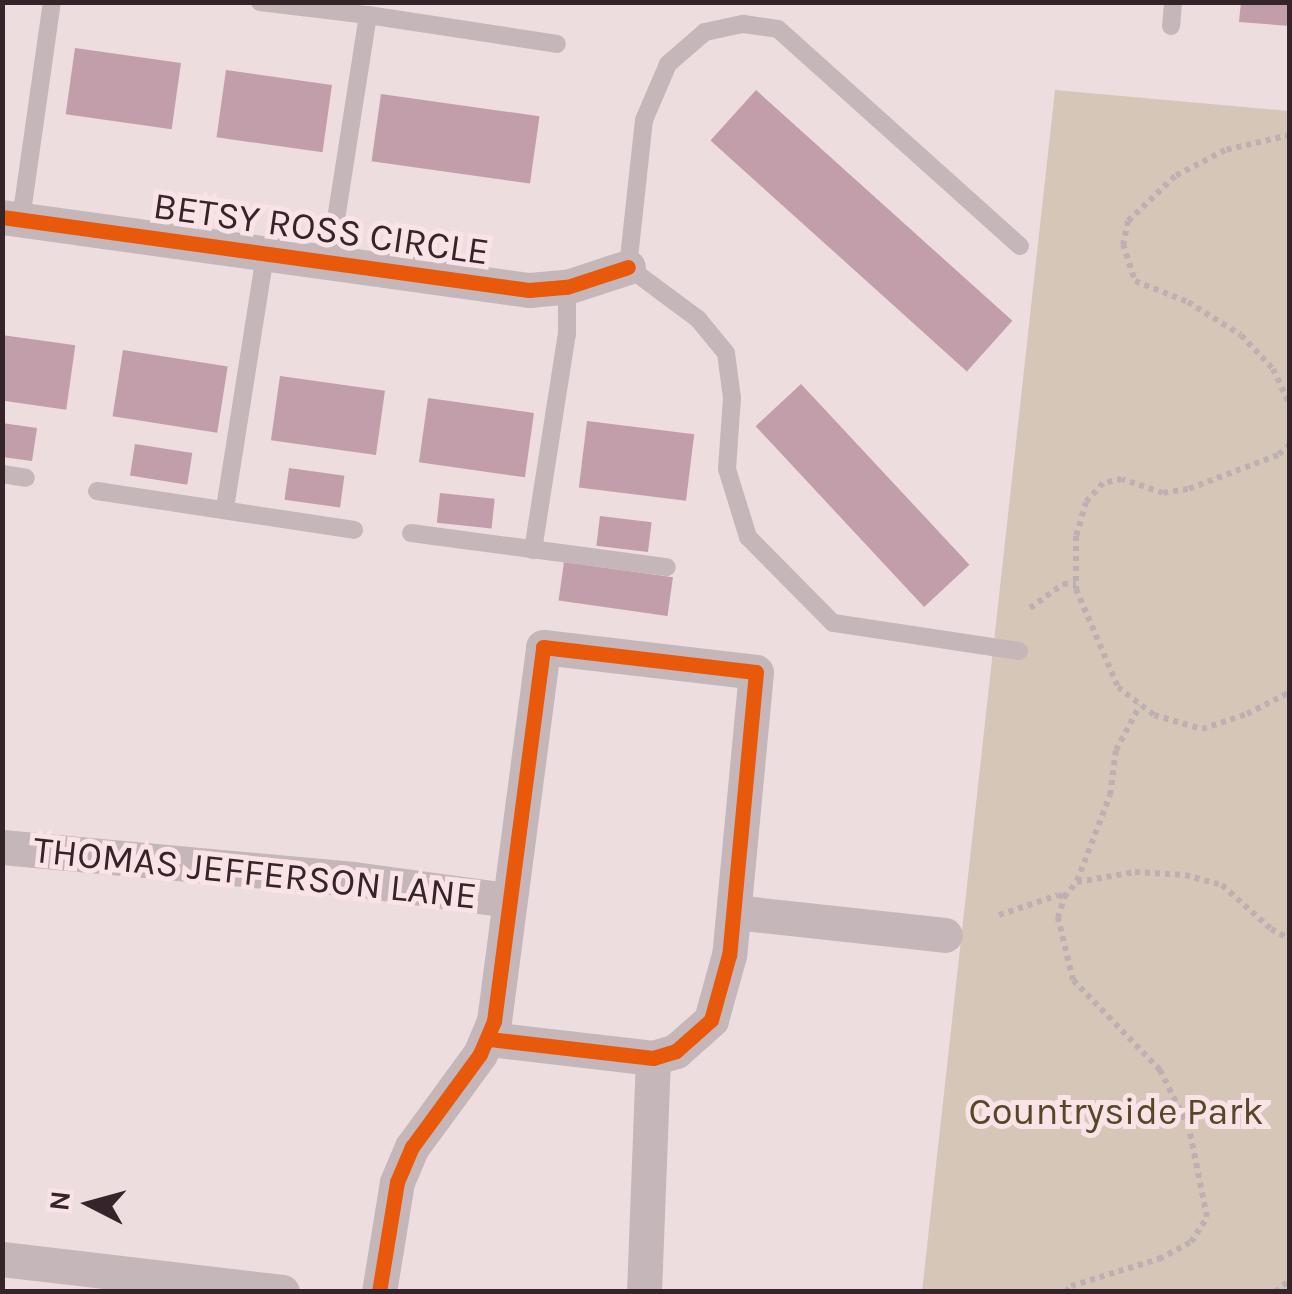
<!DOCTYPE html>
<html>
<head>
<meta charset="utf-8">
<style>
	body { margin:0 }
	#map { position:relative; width:1292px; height:1294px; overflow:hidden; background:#eddddf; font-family:Karla,sans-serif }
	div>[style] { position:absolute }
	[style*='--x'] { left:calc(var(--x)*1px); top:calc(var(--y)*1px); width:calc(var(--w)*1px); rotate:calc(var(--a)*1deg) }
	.green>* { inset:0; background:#d6c6b7 }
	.building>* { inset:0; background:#c29daa; transform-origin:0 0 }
	.path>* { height:6px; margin-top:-3px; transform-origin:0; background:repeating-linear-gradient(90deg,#beafb2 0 5px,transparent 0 10px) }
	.service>* { height:18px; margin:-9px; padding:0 9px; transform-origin:9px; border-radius:9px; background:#c5b7b9 }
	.minor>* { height:35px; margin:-17.5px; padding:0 17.5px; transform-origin:17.5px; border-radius:17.5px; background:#c5b7b9 }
	.cycleway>* { height:15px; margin:-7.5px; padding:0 7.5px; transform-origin:7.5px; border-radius:7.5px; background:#e8590c }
	span { translate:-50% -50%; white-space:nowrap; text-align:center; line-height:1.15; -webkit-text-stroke:10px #fae3e6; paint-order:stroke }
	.street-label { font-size:38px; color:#35252b }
	.park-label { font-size:38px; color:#564827 }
	.frame { position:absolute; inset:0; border:5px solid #35252b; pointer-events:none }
	.north { position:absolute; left:40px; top:1154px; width:100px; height:100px; -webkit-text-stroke:8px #fae3e6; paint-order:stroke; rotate:276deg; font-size:28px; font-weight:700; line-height:40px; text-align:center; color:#35252b }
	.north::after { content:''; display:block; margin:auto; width:35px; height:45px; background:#35252b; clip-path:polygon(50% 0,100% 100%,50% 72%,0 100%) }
</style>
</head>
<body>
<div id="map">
	<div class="green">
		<i style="clip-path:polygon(1055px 90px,1289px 111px,1289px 1291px,922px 1292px)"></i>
	</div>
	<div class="building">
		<i style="clip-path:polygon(1241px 2px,1290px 2px,1290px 26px,1239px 22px)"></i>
		<i style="left:75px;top:48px;width:107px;height:67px;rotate:8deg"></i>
		<i style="left:226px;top:70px;width:107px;height:68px;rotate:8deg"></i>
		<i style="left:756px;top:90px;width:345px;height:68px;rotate:42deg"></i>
		<i style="left:381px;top:94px;width:160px;height:68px;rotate:8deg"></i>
		<i style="left:2px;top:335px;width:74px;height:65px;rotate:8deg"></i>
		<i style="left:123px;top:350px;width:106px;height:67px;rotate:9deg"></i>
		<i style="left:280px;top:376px;width:106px;height:65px;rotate:8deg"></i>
		<i style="left:801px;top:384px;width:247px;height:62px;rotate:47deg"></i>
		<i style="left:428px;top:398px;width:107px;height:65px;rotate:8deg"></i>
		<i style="left:587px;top:421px;width:108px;height:67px;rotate:7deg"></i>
		<i style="clip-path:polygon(2px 423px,37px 428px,32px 461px,2px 457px)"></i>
		<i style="left:135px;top:444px;width:58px;height:32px;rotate:9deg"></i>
		<i style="left:289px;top:468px;width:56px;height:32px;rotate:8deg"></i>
		<i style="left:440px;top:493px;width:55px;height:30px;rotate:6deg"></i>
		<i style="left:600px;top:516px;width:52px;height:30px;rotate:7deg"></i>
		<i style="left:564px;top:562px;width:110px;height:39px;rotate:8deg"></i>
	</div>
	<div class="path">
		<i style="--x:1290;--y:135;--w:67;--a:167"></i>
		<i style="--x:1225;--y:150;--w:56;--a:152.5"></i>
		<i style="--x:1175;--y:176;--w:65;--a:136.2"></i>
		<i style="--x:1128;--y:221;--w:24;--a:102"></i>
		<i style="--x:1123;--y:244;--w:39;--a:72"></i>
		<i style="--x:1135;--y:281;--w:57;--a:21.6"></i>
		<i style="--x:1188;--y:302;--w:62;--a:31.9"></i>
		<i style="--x:1241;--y:335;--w:47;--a:46.7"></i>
		<i style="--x:1273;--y:369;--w:40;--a:65"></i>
		<i style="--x:1290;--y:444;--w:16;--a:137"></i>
		<i style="--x:1278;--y:455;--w:96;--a:159.3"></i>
		<i style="--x:1188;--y:489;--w:25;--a:171"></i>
		<i style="--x:1163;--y:493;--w:43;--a:-161.1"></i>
		<i style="--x:1122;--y:479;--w:19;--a:168"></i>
		<i style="--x:1103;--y:483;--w:25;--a:132"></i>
		<i style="--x:1086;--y:502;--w:35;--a:106"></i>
		<i style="--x:1076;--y:536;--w:53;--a:90"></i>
		<i style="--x:1076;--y:589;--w:107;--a:66.8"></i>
		<i style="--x:1118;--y:687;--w:46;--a:37.9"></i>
		<i style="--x:1154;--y:715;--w:50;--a:16.3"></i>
		<i style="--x:1202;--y:729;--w:47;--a:-18.4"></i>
		<i style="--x:1247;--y:714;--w:48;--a:-27.1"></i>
		<i style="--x:1030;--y:608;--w:41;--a:-36"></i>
		<i style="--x:1063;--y:584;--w:13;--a:-4"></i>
		<i style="--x:1077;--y:881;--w:92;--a:-69"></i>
		<i style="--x:1110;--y:795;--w:45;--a:-82.4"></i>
		<i style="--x:1116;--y:750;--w:51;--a:-61.9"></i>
		<i style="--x:999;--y:915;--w:62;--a:-18.7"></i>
		<i style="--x:1058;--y:895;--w:6;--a:18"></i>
		<i style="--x:1066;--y:1292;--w:8;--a:-50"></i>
		<i style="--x:1071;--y:1286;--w:92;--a:-17.1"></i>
		<i style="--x:1159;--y:1259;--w:36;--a:-28"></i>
		<i style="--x:1191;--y:1242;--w:30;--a:-57"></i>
		<i style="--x:1207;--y:1217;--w:91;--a:-101.4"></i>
		<i style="--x:1189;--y:1128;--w:65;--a:-116.6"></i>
		<i style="--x:1160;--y:1070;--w:125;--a:-134"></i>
		<i style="--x:1073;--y:980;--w:64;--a:-103.6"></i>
		<i style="--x:1058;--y:918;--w:22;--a:-74"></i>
		<i style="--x:1064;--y:897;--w:20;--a:-49"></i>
		<i style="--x:1077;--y:882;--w:59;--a:-9.8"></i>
		<i style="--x:1135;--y:872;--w:50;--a:3.4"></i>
		<i style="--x:1185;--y:875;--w:38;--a:15"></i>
		<i style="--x:1222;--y:885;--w:66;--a:41.9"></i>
		<i style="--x:1271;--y:929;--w:21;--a:28"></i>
		<i style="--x:1275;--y:1292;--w:19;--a:-39"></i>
	</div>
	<div class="service">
		<i style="--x:260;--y:2;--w:109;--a:6.9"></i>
		<i style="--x:1171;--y:26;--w:24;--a:-85"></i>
		<i style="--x:21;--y:219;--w:219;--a:-81.9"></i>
		<i style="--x:329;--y:264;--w:252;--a:-81.1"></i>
		<i style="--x:368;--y:15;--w:191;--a:8.7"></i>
		<i style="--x:2;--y:474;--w:24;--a:9"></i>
		<i style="--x:97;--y:491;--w:260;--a:8.6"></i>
		<i style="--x:225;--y:508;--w:256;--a:-81"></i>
		<i style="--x:411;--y:533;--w:258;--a:7.6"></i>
		<i style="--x:533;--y:550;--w:219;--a:-81.1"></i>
		<i style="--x:567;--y:334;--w:47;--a:-90"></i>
		<i style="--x:1019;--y:651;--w:188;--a:-171.4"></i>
		<i style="--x:833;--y:623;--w:121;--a:-134.7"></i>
		<i style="--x:748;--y:537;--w:71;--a:-107.2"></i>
		<i style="--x:727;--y:469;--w:71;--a:-86"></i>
		<i style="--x:732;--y:398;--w:45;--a:-97.6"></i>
		<i style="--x:726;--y:353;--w:44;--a:-129.5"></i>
		<i style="--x:698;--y:319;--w:87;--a:-143.4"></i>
		<i style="--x:628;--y:267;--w:148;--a:-83.8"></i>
		<i style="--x:644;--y:120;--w:61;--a:-66.8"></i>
		<i style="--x:668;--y:64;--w:49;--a:-40.9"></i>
		<i style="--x:705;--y:32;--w:39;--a:-12"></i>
		<i style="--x:743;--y:24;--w:35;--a:8"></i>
		<i style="--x:778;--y:29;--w:325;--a:41.9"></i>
	</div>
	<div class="minor">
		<i style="--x:2;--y:217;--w:532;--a:7.89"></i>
		<i style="--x:529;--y:290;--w:38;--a:-5"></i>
		<i style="--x:567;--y:287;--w:64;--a:-18.2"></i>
		<i style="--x:2;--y:847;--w:353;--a:5.2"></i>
		<i style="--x:354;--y:879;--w:155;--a:7.8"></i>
		<i style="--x:734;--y:912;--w:212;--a:6.2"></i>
		<i style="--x:2;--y:1259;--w:282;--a:6.7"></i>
		<i style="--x:379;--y:1292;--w:111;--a:-80.7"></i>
		<i style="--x:397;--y:1182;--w:38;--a:-67"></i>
		<i style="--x:412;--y:1147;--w:115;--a:-53.8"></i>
		<i style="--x:480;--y:1054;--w:36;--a:-67"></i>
		<i style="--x:494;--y:1021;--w:377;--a:-82.5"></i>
		<i style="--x:543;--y:647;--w:214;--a:6.7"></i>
		<i style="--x:756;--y:672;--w:284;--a:95.4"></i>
		<i style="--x:729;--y:955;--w:67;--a:105.5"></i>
		<i style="--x:711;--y:1020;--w:47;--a:138.5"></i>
		<i style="--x:676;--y:1051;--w:24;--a:163"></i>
		<i style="--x:653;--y:1058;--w:166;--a:-173.4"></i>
		<i style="--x:644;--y:1292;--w:234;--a:-87.8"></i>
	</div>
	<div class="cycleway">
		<i style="--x:2;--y:217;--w:532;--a:7.89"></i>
		<i style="--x:529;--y:290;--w:38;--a:-5"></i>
		<i style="--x:567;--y:287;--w:64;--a:-18.2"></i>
		<i style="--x:379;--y:1292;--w:111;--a:-80.7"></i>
		<i style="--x:397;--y:1182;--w:38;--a:-67"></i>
		<i style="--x:412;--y:1147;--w:115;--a:-53.8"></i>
		<i style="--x:480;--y:1054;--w:36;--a:-67"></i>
		<i style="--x:494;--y:1021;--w:377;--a:-82.5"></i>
		<i style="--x:543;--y:647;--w:214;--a:6.7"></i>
		<i style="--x:756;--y:672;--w:284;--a:95.4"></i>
		<i style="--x:729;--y:955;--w:67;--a:105.5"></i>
		<i style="--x:711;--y:1020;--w:47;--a:138.5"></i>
		<i style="--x:676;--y:1051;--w:24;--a:163"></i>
		<i style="--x:653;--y:1058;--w:166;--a:-173.4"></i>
	</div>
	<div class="street-label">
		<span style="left:321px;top:229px;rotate:8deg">BETSY ROSS CIRCLE</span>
		<span style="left:255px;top:873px;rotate:6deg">THOMAS JEFFERSON LANE</span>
	</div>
	<div class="park-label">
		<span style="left:1116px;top:1112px">Countryside Park</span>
	</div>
	<div class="frame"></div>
	<div class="north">N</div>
</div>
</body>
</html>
